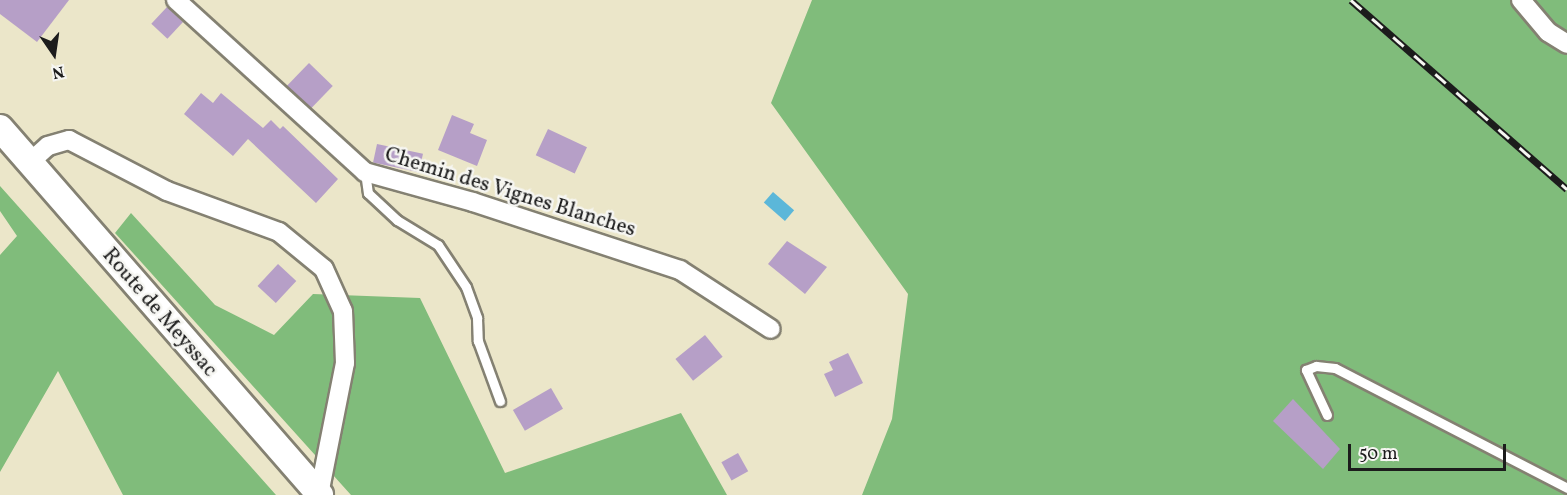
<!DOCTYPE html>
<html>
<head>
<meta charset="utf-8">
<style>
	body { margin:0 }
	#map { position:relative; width:1567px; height:495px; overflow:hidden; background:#ebe6c9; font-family:Vollkorn,serif }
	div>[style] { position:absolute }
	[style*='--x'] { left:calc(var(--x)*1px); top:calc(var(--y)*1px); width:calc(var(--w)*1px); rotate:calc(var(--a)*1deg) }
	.forest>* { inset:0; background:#80bc7b }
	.water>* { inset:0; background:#5bb7d9; transform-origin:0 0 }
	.building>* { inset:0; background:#b69fc7; transform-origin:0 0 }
	.roads { filter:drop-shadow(2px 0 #848172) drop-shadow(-2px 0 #848172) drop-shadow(0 2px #848172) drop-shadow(0 -2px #848172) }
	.lane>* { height:9px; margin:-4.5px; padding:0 4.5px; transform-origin:4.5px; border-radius:4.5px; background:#fff }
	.street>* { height:18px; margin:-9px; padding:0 9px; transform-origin:9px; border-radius:9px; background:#fff }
	.secondary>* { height:26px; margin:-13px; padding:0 13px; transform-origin:13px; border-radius:13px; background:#fff }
	.rail>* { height:7px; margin-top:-3.5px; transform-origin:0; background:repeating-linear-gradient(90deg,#f6f6f2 0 14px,#1c1c1c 0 28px); box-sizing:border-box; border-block:2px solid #1c1c1c }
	span { translate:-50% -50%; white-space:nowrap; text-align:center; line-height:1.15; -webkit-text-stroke:5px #f6f6f2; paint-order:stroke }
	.street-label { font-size:21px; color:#1c1c1c }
	.north { position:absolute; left:24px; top:24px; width:60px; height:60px; -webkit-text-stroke:4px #f6f6f2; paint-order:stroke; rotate:167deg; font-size:16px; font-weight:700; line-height:24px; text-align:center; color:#1c1c1c }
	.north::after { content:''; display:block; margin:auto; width:21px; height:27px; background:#1c1c1c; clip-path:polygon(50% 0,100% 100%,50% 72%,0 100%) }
	.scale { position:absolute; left:1348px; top:444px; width:158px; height:27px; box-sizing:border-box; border:3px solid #1c1c1c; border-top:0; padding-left:8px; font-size:18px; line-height:21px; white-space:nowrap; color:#1c1c1c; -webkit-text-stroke:4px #f6f6f2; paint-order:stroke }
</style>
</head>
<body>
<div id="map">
	<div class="forest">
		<i style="clip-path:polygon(812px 0,1567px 0,1567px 495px,862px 495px,892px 419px,908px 294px,771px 103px)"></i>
		<i style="clip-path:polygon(0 186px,276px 495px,123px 495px,58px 371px,0 472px,0 255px,17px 236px,0 211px)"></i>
		<i style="clip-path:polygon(131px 213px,215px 305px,274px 335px,313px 294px,420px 298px,505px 473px,681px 413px,727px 495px,351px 495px,115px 233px)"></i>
	</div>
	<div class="water">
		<i style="left:773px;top:192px;width:28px;height:14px;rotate:41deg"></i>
	</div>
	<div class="building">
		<i style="clip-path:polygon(0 0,69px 0,37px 42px,0 14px)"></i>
		<i style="left:167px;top:7px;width:22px;height:23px;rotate:43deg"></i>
		<i style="left:309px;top:63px;width:33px;height:32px;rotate:44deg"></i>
		<i style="clip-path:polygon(201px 93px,213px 103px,221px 93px,263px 128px,271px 120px,280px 129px,283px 126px,338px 179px,316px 203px,248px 139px,233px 156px,184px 114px)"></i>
		<i style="clip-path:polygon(452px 115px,474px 124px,470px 133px,487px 140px,477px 166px,438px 150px)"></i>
		<i style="left:548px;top:129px;width:43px;height:29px;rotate:25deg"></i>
		<i style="left:377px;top:144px;width:47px;height:19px;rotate:12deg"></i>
		<i style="clip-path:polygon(787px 241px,827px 267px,805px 294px,768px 264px)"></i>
		<i style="left:278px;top:264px;width:25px;height:30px;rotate:43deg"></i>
		<i style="left:705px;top:335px;width:28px;height:38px;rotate:51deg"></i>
		<i style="clip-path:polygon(848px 353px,863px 383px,835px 397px,824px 374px,833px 370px,829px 362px)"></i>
		<i style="left:551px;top:388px;width:24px;height:44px;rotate:60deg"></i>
		<i style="clip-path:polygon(1293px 399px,1340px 449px,1323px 469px,1273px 421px)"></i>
		<i style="left:738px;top:453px;width:21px;height:19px;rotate:61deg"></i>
	</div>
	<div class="roads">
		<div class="lane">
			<i style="--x:365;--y:172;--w:21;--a:82"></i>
			<i style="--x:368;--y:193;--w:40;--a:43"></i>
			<i style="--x:397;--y:220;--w:48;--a:31.4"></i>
			<i style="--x:438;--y:245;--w:50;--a:56.3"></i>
			<i style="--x:466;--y:287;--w:33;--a:70"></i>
			<i style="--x:477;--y:318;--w:23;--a:88"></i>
			<i style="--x:478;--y:341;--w:64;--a:69.9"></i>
			<i style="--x:1327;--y:415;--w:50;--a:-115"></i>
			<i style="--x:1306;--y:370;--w:11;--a:-22"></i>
			<i style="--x:1316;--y:366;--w:19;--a:6"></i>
			<i style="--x:1335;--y:368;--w:261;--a:27.3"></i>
		</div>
		<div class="street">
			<i style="--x:176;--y:0;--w:256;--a:42.3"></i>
			<i style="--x:365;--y:172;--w:112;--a:15.5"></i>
			<i style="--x:473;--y:202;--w:218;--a:18.2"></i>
			<i style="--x:680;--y:270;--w:108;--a:33"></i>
			<i style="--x:1521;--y:0;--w:42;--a:49.8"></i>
			<i style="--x:1548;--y:32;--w:22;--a:32"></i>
			<i style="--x:29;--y:163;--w:25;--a:-42"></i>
			<i style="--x:48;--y:146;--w:22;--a:-16"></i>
			<i style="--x:69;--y:140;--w:110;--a:27.5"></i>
			<i style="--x:167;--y:191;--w:119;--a:20.1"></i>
			<i style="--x:279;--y:232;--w:58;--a:39.4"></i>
			<i style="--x:324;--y:269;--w:46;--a:65.7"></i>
			<i style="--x:343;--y:311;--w:52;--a:87.8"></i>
			<i style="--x:345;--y:363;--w:134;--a:101.2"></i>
		</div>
		<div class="secondary">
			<i style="--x:0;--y:128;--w:487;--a:48.9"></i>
		</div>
	</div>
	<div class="rail">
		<i style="--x:1351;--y:0;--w:287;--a:41.2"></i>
	</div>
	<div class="street-label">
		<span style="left:510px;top:193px;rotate:17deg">Chemin des Vignes Blanches</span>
		<span style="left:159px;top:313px;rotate:49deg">Route de Meyssac</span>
	</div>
	<div class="north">N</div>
	<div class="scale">50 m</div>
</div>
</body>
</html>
